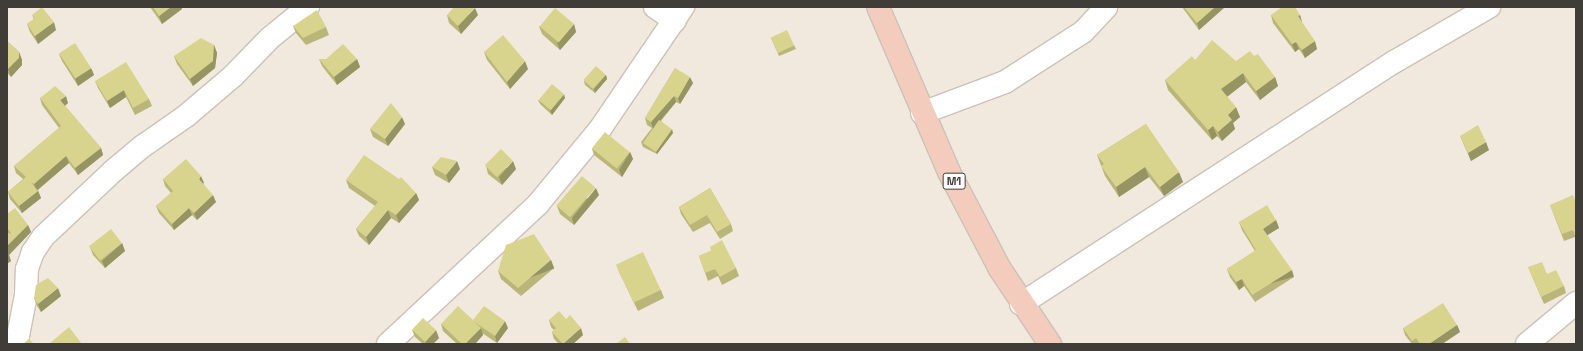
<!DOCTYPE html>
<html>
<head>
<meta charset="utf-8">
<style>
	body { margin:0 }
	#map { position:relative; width:1583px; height:351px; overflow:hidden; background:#f2e9de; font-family:"Space Grotesk",sans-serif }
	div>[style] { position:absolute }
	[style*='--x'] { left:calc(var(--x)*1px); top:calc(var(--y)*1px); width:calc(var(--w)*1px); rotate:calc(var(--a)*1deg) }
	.roads { filter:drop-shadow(1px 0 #cbc2b7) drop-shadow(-1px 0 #cbc2b7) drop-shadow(0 1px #cbc2b7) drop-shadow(0 -1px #cbc2b7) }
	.minor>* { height:22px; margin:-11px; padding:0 11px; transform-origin:11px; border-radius:11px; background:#fff }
	.highway>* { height:22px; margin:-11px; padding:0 11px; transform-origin:11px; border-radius:11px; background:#f4ccbe }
	.wall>* { inset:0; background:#bab67a }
	.shaded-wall>* { inset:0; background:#979463; transform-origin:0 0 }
	.building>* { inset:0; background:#d8d48e; transform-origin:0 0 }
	span { translate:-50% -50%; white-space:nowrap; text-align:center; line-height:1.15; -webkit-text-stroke:3.5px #fff; paint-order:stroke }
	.shield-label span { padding:1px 3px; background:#fff; border:1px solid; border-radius:3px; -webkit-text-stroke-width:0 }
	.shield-label { font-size:11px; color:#403c38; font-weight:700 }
	.frame { position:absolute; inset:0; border:8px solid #403c38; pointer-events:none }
</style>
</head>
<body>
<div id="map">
	<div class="roads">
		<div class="minor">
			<i style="--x:655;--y:7;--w:24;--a:35"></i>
			<i style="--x:922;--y:113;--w:89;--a:-20.5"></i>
			<i style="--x:1005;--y:82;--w:93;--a:-32.7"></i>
			<i style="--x:1083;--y:32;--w:34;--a:-47"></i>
			<i style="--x:1021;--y:304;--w:445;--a:-33"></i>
			<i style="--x:1394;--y:62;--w:110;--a:-30.1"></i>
			<i style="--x:14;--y:344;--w:9;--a:-63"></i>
			<i style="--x:18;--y:336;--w:42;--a:-79"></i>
			<i style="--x:26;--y:295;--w:26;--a:-88"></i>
			<i style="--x:27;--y:269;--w:18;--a:-71"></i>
			<i style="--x:33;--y:252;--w:18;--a:-56"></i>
			<i style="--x:43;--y:237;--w:96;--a:-43.3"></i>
			<i style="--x:113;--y:171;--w:39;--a:-40"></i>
			<i style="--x:143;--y:146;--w:52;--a:-34.9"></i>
			<i style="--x:186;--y:116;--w:62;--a:-40.4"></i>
			<i style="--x:233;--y:76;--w:53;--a:-45.8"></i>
			<i style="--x:270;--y:38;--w:49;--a:-39.2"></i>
			<i style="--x:388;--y:344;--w:205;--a:-43"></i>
			<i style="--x:538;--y:204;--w:97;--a:-50.4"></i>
			<i style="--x:600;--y:129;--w:148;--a:-55.8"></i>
			<i style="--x:1527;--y:344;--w:64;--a:-39.9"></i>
		</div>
		<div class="highway">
			<i style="--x:878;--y:7;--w:180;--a:66.7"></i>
			<i style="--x:949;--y:172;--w:110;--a:62.3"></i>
			<i style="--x:1000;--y:269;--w:90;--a:56.3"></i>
		</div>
	</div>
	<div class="wall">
		<i style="clip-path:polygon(150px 7px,181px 7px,182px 9px,162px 24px)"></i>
		<i style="clip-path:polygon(1182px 7px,1225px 7px,1199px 30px)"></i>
		<i style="clip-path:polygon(32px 15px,56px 30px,38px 44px,30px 32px,27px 24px,34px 19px)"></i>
		<i style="clip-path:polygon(447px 15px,478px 15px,461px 34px,449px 23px)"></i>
		<i style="clip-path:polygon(1271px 15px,1300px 15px,1302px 22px,1317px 49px,1305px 58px,1299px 49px,1295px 52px,1273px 23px)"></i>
		<i style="clip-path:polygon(574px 24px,576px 32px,560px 50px,542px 34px,539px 26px)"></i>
		<i style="clip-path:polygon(293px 26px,326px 27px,329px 35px,306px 45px,296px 33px)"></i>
		<i style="clip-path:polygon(771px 38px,794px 45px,796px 49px,779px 56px)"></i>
		<i style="clip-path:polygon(7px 41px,19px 52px,22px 60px,22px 65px,11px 77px,7px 73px)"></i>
		<i style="clip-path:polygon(214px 45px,217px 53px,215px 68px,193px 86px,177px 64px,174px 56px)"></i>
		<i style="clip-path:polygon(484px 52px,528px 69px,510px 89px,487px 60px)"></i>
		<i style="clip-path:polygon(59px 54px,91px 68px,94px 75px,78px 86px,62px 61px)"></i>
		<i style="clip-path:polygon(319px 59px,357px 59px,360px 67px,337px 85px,322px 66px)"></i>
		<i style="clip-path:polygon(1195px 60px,1236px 61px,1275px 77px,1278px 86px,1260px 100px,1246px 82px,1227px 97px,1240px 117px,1233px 123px,1235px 129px,1222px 141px,1217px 136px,1212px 140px,1168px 90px,1165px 80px)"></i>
		<i style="clip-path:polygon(675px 68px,693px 83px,680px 104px,676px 102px,661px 121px,673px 133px,657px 154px,643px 147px,641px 142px,652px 128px,647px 125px,645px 118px)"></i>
		<i style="clip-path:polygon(606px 75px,607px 79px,595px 93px,585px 85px,584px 81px)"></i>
		<i style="clip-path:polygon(95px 81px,149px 99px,152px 106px,135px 115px,126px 97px,110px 108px,98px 88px)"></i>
		<i style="clip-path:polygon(40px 98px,68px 103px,65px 106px,101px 148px,103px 155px,78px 175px,69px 163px,38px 190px,41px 198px,22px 213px,10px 199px,8px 192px,23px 179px,16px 173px,14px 166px,59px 128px,42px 105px)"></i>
		<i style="clip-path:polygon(565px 98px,552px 115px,540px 104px,538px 100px)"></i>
		<i style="clip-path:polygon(405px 124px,388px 146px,373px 137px,370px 129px)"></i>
		<i style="clip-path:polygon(1146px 124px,1183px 182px,1164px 196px,1149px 177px,1119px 197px,1105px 176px,1097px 155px)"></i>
		<i style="clip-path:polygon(1460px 136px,1489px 150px,1471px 161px)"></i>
		<i style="clip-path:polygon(592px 149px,630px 152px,633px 159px,622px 177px,594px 155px)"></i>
		<i style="clip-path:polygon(486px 166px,516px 169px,502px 185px,488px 174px)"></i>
		<i style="clip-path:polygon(432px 167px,460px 169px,449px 183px,435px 175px)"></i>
		<i style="clip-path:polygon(163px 179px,204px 183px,203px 184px,216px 202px,197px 220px,192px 215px,174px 230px,159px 213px,156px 206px,171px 193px,165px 186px)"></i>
		<i style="clip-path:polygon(346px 180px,416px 193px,419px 200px,399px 223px,391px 218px,369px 245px,359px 236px,356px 229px,375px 206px,349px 188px)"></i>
		<i style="clip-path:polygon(710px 188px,731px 224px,733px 231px,720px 239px,710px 223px,693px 232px,681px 214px,679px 207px)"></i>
		<i style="clip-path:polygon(599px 195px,574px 225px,560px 214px,557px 206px)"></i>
		<i style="clip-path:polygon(1576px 203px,1575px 237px,1564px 241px,1550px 205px)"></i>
		<i style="clip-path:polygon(7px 214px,28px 225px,31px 232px,9px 255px,11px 261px,7px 264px,7px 235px,9px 234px,7px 232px)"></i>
		<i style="clip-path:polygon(1276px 220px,1279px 228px,1267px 235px,1294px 277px,1255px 302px,1244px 286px,1239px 290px,1230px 277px,1227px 269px,1255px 251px,1242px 230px,1239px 222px)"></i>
		<i style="clip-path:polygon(122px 243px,125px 251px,105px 268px,93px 255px,90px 247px)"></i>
		<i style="clip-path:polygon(710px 247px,736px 268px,739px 276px,722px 285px,718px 276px,708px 281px,699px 256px,712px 251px)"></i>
		<i style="clip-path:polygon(551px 260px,554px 268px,521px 296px,501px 279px,498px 271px)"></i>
		<i style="clip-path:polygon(617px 266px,661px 290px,664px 298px,638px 311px,620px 274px)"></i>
		<i style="clip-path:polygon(1528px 267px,1547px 274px,1564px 286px,1566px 293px,1544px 304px)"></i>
		<i style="clip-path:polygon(61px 296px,41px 312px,37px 306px,34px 298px)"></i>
		<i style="clip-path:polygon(566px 319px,583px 335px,573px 344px,559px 344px,554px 339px,552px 332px,554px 330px,551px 327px,549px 320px)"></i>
		<i style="clip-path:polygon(473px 320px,508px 328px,497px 343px,482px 333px,483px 335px,475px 344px,457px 344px,443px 331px,441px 324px)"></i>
		<i style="clip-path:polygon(1457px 325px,1460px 332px,1442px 344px,1412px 344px,1405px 335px,1403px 328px)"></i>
		<i style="clip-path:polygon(412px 330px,439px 338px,433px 344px,423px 344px,415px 337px)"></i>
	</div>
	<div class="shaded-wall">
		<i style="clip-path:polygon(171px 7px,181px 7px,182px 9px,162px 24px,159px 16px)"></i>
		<i style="clip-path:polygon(1215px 7px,1225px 7px,1199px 30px,1197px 23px)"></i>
		<i style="clip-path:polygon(475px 8px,478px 15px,461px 34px,458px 26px)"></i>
		<i style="clip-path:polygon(1300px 15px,1302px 22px,1298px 16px)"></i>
		<i style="clip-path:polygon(54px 22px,56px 30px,38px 44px,35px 36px)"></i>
		<i style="clip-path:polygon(574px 24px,576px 32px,560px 50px,557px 43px)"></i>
		<i style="clip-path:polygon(1315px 41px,1317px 49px,1305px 58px,1302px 50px)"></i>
		<i style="clip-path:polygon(1296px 42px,1299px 49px,1295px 52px,1292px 44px)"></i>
		<i style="clip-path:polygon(214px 45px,217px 53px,215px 68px,193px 86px,190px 79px)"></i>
		<i style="clip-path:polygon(19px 52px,22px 60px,22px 65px,11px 77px,8px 69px)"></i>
		<i style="clip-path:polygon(357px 59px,360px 67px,337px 85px,334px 77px)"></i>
		<i style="clip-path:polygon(525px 61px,528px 69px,510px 89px,507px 82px)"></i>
		<i style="clip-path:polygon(91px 68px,94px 75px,78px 86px,75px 78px)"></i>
		<i style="clip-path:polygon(1243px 73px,1246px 82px,1224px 99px,1221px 89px)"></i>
		<i style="clip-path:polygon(606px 75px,607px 79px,595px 93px,594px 89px)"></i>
		<i style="clip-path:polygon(690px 77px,693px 83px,680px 104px,678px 98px)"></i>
		<i style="clip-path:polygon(1275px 77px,1278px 86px,1260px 100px,1256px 91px)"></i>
		<i style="clip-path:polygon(124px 90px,126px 97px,110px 108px,107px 101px)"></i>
		<i style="clip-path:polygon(564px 94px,565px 98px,552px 115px,550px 110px)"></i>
		<i style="clip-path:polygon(66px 96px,68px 103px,63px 107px,60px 100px)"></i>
		<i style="clip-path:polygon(674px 96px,676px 102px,653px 129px,651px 122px)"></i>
		<i style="clip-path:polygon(1236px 107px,1240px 117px,1233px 123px,1235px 129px,1222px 141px,1218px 132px,1228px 115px)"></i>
		<i style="clip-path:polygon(402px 117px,405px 124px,388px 146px,385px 139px)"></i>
		<i style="clip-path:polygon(1213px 126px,1217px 136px,1212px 140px,1208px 130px)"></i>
		<i style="clip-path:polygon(672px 129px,673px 133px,657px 154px,655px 150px)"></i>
		<i style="clip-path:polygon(1486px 142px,1489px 150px,1471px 161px,1468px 153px)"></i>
		<i style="clip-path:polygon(101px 148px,103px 155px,78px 175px,75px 168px)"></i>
		<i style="clip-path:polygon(630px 152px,633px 159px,622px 177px,619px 170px)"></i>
		<i style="clip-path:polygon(66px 156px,69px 163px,36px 191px,34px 184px)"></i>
		<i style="clip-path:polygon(457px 161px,460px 169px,449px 183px,446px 175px)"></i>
		<i style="clip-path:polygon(513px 161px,516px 169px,502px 185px,499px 177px)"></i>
		<i style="clip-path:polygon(1145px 167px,1149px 177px,1119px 197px,1116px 187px)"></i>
		<i style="clip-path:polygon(1179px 172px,1183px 182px,1164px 196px,1160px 187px)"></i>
		<i style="clip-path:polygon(201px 176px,204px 183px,201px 185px,199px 179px)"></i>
		<i style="clip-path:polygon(596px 188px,599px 195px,574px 225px,572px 218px)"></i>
		<i style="clip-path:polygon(38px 191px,41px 198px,22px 213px,19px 206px)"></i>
		<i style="clip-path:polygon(416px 193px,419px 200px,399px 223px,396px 215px)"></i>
		<i style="clip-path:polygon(213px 195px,216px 202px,197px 220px,194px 213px)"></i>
		<i style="clip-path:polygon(189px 208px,192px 215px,174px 230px,172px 224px)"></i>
		<i style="clip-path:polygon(388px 210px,391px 218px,369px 245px,366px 237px)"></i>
		<i style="clip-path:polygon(1276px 220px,1279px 228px,1266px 236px,1263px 229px)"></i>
		<i style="clip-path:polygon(28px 225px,31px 232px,9px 255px,11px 261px,7px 264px,7px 246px)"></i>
		<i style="clip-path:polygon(122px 243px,125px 251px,105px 268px,102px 261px)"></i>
		<i style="left:551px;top:260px;width:9px;height:43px;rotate:69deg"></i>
		<i style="left:1292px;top:270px;width:7px;height:47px;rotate:74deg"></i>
		<i style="clip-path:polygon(1242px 279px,1244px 286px,1239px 290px,1236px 282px)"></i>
		<i style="clip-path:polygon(58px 288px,61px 296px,41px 312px,38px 304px)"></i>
		<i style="clip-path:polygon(505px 321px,508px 328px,497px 343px,495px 336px)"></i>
		<i style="clip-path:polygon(1457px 325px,1460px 332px,1442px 344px,1429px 344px)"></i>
		<i style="clip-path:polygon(481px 328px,483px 335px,475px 344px,465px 344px)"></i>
		<i style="clip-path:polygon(581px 328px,583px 335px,573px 344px,563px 344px)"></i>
		<i style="clip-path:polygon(436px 330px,439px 338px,433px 344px,426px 344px,425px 341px)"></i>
	</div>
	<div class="building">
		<i style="clip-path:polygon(42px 7px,54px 22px,35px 36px,27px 24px,35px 18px,32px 15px)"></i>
		<i style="clip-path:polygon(153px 7px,171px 7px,159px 16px)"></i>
		<i style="clip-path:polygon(454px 7px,474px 7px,475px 8px,458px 26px,447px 15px)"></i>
		<i style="clip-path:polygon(1184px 7px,1215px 7px,1197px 23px)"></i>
		<i style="clip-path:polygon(1282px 7px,1295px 7px,1300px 15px,1298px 16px,1315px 41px,1302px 50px,1296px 42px,1292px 44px,1271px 15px)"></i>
		<i style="left:555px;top:8px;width:25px;height:24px;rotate:40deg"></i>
		<i style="clip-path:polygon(317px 10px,326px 27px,303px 38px,293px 26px)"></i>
		<i style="left:787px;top:30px;width:17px;height:18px;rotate:65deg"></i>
		<i style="clip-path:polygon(503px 35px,525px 61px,507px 82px,484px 52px)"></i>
		<i style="clip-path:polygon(201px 38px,214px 45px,213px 61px,190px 79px,174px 56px)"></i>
		<i style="clip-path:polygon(1212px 40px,1236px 61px,1250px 51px,1254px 56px,1258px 54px,1275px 77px,1256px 91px,1243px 73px,1221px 89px,1236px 107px,1228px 115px,1232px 120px,1218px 132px,1213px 126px,1208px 130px,1165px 80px,1192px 56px,1195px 60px)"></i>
		<i style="clip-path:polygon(7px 41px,19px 52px,19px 58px,8px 69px,7px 68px)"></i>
		<i style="left:75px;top:43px;width:30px;height:19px;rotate:57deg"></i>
		<i style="clip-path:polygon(343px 44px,357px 59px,334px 77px,319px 59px,326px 59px)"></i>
		<i style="clip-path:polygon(126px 62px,149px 99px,133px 108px,124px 90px,107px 101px,95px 81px)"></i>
		<i style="left:596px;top:66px;width:13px;height:19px;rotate:42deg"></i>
		<i style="clip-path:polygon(675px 68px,690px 77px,678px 98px,674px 96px,651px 122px,645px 118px)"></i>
		<i style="left:552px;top:84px;width:16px;height:21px;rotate:40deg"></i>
		<i style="clip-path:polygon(55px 86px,66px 96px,60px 100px,101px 148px,75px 168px,66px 156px,34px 184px,31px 182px,38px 191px,19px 206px,8px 192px,26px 177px,14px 166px,61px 126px,40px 98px)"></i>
		<i style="clip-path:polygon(391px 103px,402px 117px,385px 139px,370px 129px)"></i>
		<i style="left:659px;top:120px;width:16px;height:28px;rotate:35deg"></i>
		<i style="clip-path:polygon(1146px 124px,1179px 172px,1160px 187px,1145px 167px,1116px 187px,1101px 166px,1104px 164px,1097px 155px)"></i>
		<i style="clip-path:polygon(1478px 125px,1486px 142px,1468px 153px,1460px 136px)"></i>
		<i style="left:605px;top:132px;width:32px;height:21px;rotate:39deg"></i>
		<i style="left:501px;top:149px;width:17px;height:23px;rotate:45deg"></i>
		<i style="clip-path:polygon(364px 155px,399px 179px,401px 177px,416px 193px,396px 215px,388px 210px,366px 237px,356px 229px,378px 202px,346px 180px)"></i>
		<i style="clip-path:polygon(441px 157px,457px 161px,446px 175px,432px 167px)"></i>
		<i style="clip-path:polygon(186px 159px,201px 176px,199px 179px,213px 195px,194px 213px,189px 208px,172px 224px,156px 206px,173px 191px,163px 179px)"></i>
		<i style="left:582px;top:176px;width:18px;height:39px;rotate:41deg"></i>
		<i style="clip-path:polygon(710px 188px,731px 224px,717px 232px,707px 215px,690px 225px,679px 207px)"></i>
		<i style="clip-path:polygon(1573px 195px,1576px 203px,1576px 239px,1573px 230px,1562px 234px,1550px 205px)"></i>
		<i style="clip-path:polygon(1267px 205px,1276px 220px,1263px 229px,1292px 270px,1252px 295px,1242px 279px,1236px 282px,1227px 269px,1256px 250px,1239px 222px)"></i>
		<i style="clip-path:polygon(15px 208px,28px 225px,7px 246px,7px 235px,11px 233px,7px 228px,7px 214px)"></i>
		<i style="left:111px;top:229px;width:18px;height:28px;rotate:52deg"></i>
		<i style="clip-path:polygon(534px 234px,551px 260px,518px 288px,498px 271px,506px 245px)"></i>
		<i style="clip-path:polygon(722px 240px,736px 268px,720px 277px,715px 269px,705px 273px,699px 256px,712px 250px,710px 247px)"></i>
		<i style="left:643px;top:252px;width:42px;height:30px;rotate:65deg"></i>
		<i style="clip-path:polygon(1542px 262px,1547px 274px,1556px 270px,1564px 286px,1541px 297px,1528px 267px)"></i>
		<i style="clip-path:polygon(48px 278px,58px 288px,38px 304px,34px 298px,36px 285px)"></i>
		<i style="clip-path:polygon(1443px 303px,1457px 325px,1429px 344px,1420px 344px,1416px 338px,1412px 341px,1403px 328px)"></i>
		<i style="clip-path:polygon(458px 306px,473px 320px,484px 306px,505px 321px,495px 336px,473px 321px,481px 328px,465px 344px,462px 344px,441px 324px)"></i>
		<i style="clip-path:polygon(559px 311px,566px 319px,570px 315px,581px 328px,563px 344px,552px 332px,556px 328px,549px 320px)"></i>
		<i style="left:423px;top:318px;width:18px;height:16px;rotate:43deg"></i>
		<i style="clip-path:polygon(69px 327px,82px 344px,49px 344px)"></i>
		<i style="clip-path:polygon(625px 337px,630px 344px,616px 344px)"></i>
		<i style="clip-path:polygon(29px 339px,34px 344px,23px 344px)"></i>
	</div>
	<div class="shield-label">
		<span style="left:954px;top:181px">M1</span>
	</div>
	<div class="frame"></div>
</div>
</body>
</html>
